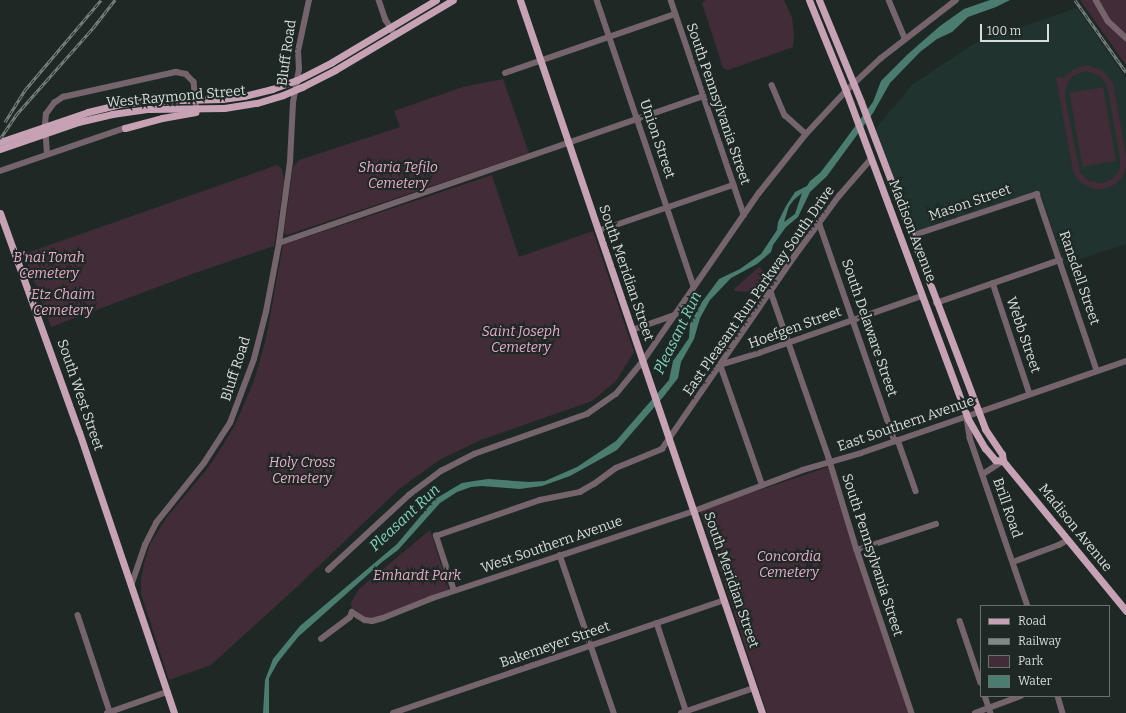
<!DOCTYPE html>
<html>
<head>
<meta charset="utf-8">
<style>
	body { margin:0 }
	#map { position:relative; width:1126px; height:713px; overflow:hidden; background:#1e2926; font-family:Bitter,serif }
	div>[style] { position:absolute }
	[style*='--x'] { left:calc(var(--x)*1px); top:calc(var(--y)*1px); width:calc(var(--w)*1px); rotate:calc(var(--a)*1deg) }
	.built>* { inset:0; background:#21332e }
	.green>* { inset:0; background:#412c37; transform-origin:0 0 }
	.water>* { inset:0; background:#4a7c6f }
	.stream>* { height:1.5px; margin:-0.75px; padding:0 0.75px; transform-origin:0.75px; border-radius:0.75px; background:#4a7c6f }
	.minor>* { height:5.5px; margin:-2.75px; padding:0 2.75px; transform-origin:2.75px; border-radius:2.75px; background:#76646d }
	.major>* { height:7px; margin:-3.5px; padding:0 3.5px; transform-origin:3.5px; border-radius:3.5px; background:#c7a2b4 }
	.rail>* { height:3px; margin-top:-1.5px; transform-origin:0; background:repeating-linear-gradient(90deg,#1e2926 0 4.5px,#808986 0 9px); box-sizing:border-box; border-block:1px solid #808986 }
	span { translate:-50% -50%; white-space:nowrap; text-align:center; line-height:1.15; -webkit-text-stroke:4px #1e2926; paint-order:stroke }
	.street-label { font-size:14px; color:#d6ddda }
	.park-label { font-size:14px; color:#ecaacb; font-style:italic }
	.water-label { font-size:15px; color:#81d5c0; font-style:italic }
	.legend { position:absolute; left:980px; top:605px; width:130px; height:92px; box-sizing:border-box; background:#1e2926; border:1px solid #68716e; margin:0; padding:5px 7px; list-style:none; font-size:12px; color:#d6ddda }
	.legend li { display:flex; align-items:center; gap:8px; height:20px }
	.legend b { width:20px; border:1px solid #68716e }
	.scale { position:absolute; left:980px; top:24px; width:69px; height:18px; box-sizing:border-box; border:2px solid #d6ddda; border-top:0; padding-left:5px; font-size:12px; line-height:14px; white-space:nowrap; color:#d6ddda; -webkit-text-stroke:3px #1e2926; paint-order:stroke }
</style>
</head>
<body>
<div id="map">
	<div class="built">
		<i style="clip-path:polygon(1077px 8px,1126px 78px,1126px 244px,1064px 264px,1040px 191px,912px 234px,876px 128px,913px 84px,975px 43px)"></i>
	</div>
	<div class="green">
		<i style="clip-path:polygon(706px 0,784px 0,792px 18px,794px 34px,793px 47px,728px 70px,723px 68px,702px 3px)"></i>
		<i style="clip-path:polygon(1080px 0,1126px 0,1126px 65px)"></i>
		<i style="clip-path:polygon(evenodd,1086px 65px,1102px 70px,1113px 83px,1126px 155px,1126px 167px,1122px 177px,1116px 184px,1104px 189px,1095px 189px,1083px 184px,1077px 178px,1073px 171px,1056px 78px,1062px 77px,1063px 79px,1074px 69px,1086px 65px,1086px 71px,1099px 75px,1107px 85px,1120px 158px,1120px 168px,1117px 174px,1112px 179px,1103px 183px,1089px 181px,1080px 172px,1065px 97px,1066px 87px,1071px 78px,1076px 74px,1086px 71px)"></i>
		<i style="clip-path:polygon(503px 79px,529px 153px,287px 235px,284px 233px,293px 167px,299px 160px,400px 127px,394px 111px,463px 87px)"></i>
		<i style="left:1103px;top:87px;width:75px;height:34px;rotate:80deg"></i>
		<i style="clip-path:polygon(277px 165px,282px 169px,284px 181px,274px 246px,195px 273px,51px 327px,24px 254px)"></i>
		<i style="clip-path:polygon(492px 175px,519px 257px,593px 231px,634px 352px,616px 381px,592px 401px,481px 440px,441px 459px,399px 489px,299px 585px,211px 665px,169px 680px,141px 594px,141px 579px,144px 564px,150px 544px,167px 517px,208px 468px,223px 445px,235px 425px,254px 381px,266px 339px,283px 245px)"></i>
		<i style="clip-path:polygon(759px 267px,773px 280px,762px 296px,754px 290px,747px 292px,734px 291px,734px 289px)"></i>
		<i style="clip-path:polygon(828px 467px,909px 713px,767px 713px,700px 510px)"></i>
		<i style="clip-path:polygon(430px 530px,450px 592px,368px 620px,358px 615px,355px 609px,352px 609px,351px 603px,359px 589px)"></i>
	</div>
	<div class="water">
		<i style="clip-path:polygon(evenodd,990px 0,1010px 0,996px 7px,968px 17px,952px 32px,937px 39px,920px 52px,890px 83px,873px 113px,827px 176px,810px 192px,798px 217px,786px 227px,773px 245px,771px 252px,757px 264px,731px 278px,710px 300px,700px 318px,694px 339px,681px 362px,678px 378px,664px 396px,617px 450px,570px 476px,542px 486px,519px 489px,482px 486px,471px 487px,457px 492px,440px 503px,398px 550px,382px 562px,298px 637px,278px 662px,269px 678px,269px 713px,263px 713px,265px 680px,273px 659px,300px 626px,397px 544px,435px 499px,462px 483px,474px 481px,488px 479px,529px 482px,545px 481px,577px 467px,616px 441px,669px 380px,673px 361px,689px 338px,690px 324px,702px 302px,719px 279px,740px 269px,761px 254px,777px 230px,778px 222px,786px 206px,795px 192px,807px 186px,810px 181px,820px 173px,837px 151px,873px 102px,881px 81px,908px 54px,940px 26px,964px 9px,990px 0,802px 193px,795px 214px,784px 222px,790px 203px,802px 193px)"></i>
	</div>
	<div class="stream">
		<i style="--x:788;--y:206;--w:10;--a:-53"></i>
	</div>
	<div class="minor">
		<i style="--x:379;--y:0;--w:21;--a:71"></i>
		<i style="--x:386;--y:20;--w:17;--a:59"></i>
		<i style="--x:597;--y:0;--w:302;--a:71.3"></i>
		<i style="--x:671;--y:0;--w:227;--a:71.2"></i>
		<i style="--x:889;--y:0;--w:41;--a:67.2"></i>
		<i style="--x:1096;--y:0;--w:24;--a:60"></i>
		<i style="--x:1108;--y:21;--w:25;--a:43"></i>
		<i style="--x:505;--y:73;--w:180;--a:-19.1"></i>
		<i style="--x:772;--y:85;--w:33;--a:67"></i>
		<i style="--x:785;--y:115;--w:28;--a:42"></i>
		<i style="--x:47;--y:154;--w:29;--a:-94"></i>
		<i style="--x:45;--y:125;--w:11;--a:-85"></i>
		<i style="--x:46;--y:114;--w:14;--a:-54"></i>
		<i style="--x:54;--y:103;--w:11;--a:-34"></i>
		<i style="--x:63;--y:97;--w:116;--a:-12.5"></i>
		<i style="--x:176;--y:72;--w:10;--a:11"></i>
		<i style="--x:186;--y:74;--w:11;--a:45"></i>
		<i style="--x:194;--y:82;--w:27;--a:84"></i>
		<i style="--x:0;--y:171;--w:132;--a:-19"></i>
		<i style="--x:819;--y:222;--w:232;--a:70.9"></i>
		<i style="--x:598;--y:231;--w:143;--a:-18.8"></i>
		<i style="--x:911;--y:236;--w:133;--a:-18.4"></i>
		<i style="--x:1037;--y:194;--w:186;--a:71.2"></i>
		<i style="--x:279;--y:243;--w:449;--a:-19.1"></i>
		<i style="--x:993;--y:283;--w:117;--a:71.6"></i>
		<i style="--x:771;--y:292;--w:176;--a:70.7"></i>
		<i style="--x:829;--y:458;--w:96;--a:73.1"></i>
		<i style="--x:857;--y:550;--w:172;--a:71.4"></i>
		<i style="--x:936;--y:303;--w:131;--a:-19.1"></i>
		<i style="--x:632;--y:330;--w:46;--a:-19.2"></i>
		<i style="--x:967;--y:418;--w:20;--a:81"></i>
		<i style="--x:970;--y:438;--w:178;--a:71"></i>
		<i style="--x:898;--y:440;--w:54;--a:70.6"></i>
		<i style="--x:983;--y:474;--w:24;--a:-33"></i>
		<i style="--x:762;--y:485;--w:127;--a:-109.3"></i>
		<i style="--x:720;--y:365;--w:41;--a:-17.1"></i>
		<i style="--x:759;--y:353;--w:173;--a:-19.3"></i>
		<i style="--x:857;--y:550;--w:83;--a:-18.2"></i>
		<i style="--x:560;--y:555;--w:167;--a:71.1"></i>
		<i style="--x:1013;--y:562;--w:49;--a:-20.3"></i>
		<i style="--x:1059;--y:545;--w:10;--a:-29"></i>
		<i style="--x:328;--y:570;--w:110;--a:-42.8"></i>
		<i style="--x:409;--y:495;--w:40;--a:-37"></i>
		<i style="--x:441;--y:471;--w:37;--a:-27"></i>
		<i style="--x:474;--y:454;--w:120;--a:-19.5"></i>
		<i style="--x:587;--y:414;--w:35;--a:-35"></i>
		<i style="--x:616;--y:394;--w:43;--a:-50.7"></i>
		<i style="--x:643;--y:361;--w:204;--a:-55.4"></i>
		<i style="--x:759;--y:193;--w:75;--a:-51.5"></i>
		<i style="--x:806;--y:134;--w:59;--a:-47.1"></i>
		<i style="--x:846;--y:91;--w:47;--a:-43.3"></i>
		<i style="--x:880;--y:59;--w:96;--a:-37.8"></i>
		<i style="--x:131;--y:586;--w:43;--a:-71.1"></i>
		<i style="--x:145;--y:545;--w:25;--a:-63"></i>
		<i style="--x:156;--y:523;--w:77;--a:-51.3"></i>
		<i style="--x:204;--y:463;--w:48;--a:-57"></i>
		<i style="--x:230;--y:423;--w:68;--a:-69.4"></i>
		<i style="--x:254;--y:359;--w:49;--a:-75.7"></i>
		<i style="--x:266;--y:312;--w:70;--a:-79.3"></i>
		<i style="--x:279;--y:243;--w:82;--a:-82.3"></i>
		<i style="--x:290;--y:162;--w:59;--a:-87.1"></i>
		<i style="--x:293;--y:103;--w:34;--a:-80"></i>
		<i style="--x:299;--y:70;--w:19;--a:-93"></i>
		<i style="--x:298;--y:51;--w:52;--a:-77.8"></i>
		<i style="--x:454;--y:591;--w:58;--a:-108.1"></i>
		<i style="--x:436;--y:536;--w:110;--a:-19.1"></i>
		<i style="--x:540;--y:500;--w:41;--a:-11.3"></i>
		<i style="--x:580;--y:492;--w:16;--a:-30"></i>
		<i style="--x:594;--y:484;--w:27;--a:-36"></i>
		<i style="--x:616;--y:468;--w:50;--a:-22.4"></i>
		<i style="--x:662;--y:449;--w:233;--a:-55.5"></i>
		<i style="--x:794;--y:257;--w:76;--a:-53.6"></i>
		<i style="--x:839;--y:196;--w:49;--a:-49.1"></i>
		<i style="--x:78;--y:615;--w:102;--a:71.7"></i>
		<i style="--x:960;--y:621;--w:65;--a:71.3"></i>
		<i style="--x:657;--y:623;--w:95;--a:71.6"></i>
		<i style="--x:321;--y:639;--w:36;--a:-37"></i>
		<i style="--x:350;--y:617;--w:5;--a:-68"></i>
		<i style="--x:352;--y:612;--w:15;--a:32"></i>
		<i style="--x:365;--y:620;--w:7;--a:8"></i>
		<i style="--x:372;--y:621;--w:11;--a:-15"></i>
		<i style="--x:383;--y:618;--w:54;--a:-21.8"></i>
		<i style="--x:433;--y:598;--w:275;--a:-18.4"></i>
		<i style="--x:694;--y:511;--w:116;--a:-20.6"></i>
		<i style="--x:803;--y:470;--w:60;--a:-16.3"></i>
		<i style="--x:861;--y:453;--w:281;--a:-19.1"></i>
		<i style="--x:985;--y:696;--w:18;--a:71"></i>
		<i style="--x:1058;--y:696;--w:18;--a:74"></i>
		<i style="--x:107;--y:713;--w:64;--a:-19.3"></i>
		<i style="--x:393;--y:713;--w:350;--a:-18.8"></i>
		<i style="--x:681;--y:713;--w:77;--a:-18.9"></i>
		<i style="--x:975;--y:713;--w:49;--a:-20.3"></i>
	</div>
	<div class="major">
		<i style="--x:520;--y:0;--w:753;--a:71.25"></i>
		<i style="--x:809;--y:0;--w:98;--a:67.9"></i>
		<i style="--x:846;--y:91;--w:350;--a:69.6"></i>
		<i style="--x:968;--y:419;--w:34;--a:60"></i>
		<i style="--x:985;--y:448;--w:16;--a:50"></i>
		<i style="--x:995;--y:460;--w:8;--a:7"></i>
		<i style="--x:819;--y:0;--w:110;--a:67.6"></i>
		<i style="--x:861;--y:102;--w:350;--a:69.2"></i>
		<i style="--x:985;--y:429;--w:30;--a:56"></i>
		<i style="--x:1002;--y:454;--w:7;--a:82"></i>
		<i style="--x:1003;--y:461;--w:194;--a:50.6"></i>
		<i style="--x:125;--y:128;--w:38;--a:-15"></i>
		<i style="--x:162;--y:118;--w:34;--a:-10"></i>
		<i style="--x:0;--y:142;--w:93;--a:-18.8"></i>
		<i style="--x:88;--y:112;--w:34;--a:-14"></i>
		<i style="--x:121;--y:104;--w:22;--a:-8"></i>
		<i style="--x:143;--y:101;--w:79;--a:-1.5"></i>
		<i style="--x:222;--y:99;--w:22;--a:-8"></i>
		<i style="--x:244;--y:96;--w:29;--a:-14"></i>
		<i style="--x:272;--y:89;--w:27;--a:-20"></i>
		<i style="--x:297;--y:80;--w:39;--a:-27"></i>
		<i style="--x:332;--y:62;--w:121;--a:-30.8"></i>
		<i style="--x:0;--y:149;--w:83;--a:-19.1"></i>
		<i style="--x:78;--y:122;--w:35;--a:-13"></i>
		<i style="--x:112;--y:114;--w:37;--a:-8"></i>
		<i style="--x:149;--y:109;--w:75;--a:-0.8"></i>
		<i style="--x:224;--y:108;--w:33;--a:-9"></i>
		<i style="--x:257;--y:103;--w:27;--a:-17"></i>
		<i style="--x:283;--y:95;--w:21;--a:-23"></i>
		<i style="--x:302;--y:87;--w:37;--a:-27"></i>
		<i style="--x:335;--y:70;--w:137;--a:-30.7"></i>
		<i style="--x:0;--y:213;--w:233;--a:70.2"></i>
		<i style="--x:79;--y:432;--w:297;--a:71.3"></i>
	</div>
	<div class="rail">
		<i style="--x:1075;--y:0;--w:88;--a:54.7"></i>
		<i style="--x:5;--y:122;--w:38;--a:-58"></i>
		<i style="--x:25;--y:90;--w:118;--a:-49.8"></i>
		<i style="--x:0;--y:139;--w:29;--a:-56"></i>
		<i style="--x:16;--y:115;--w:116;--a:-48.5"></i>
		<i style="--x:93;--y:28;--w:36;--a:-52"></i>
	</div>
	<div class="street-label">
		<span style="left:287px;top:53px;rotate:-82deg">Bluff Road</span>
		<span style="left:176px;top:97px;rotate:-5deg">West Raymond Street</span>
		<span style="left:718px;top:104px;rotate:71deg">South Pennsylvania Street</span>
		<span style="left:657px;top:139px;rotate:71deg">Union Street</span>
		<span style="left:970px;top:203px;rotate:-19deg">Mason Street</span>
		<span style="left:912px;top:231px;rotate:69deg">Madison Avenue</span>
		<span style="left:626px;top:273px;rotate:71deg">South Meridian Street</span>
		<span style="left:1079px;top:278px;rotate:71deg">Ransdell Street</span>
		<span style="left:759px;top:291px;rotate:-55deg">East Pleasant Run Parkway South Drive</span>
		<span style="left:795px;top:328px;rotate:-20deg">Hoefgen Street</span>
		<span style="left:869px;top:328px;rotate:71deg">South Delaware Street</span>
		<span style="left:1023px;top:335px;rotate:71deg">Webb Street</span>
		<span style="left:236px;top:369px;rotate:-72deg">Bluff Road</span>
		<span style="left:80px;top:395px;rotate:71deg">South West Street</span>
		<span style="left:906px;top:424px;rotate:-19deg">East Southern Avenue</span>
		<span style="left:1007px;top:508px;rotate:71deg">Brill Road</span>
		<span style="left:1075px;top:528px;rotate:51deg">Madison Avenue</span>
		<span style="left:552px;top:545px;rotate:-19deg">West Southern Avenue</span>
		<span style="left:872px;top:555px;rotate:72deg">South Pennsylvania Street</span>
		<span style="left:731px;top:580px;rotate:71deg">South Meridian Street</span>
		<span style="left:555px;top:645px;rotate:-19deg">Bakemeyer Street</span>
	</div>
	<div class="park-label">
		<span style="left:398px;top:176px">Sharia Tefilo<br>Cemetery</span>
		<span style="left:49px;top:266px">B'nai Torah<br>Cemetery</span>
		<span style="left:63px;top:303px">Etz Chaim<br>Cemetery</span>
		<span style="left:521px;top:340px">Saint Joseph<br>Cemetery</span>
		<span style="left:302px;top:471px">Holy Cross<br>Cemetery</span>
		<span style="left:789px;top:565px">Concordia<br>Cemetery</span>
		<span style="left:417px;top:576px">Emhardt Park</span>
	</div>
	<div class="water-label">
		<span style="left:678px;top:333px;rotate:-64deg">Pleasant Run</span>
		<span style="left:405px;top:518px;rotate:-43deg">Pleasant Run</span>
	</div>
	<ul class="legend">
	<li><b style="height:5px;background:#c7a2b4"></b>Road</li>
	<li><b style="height:5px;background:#808986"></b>Railway</li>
	<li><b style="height:11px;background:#412c37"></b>Park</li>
	<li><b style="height:11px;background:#4a7c6f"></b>Water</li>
	</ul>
	<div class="scale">100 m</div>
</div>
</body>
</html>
